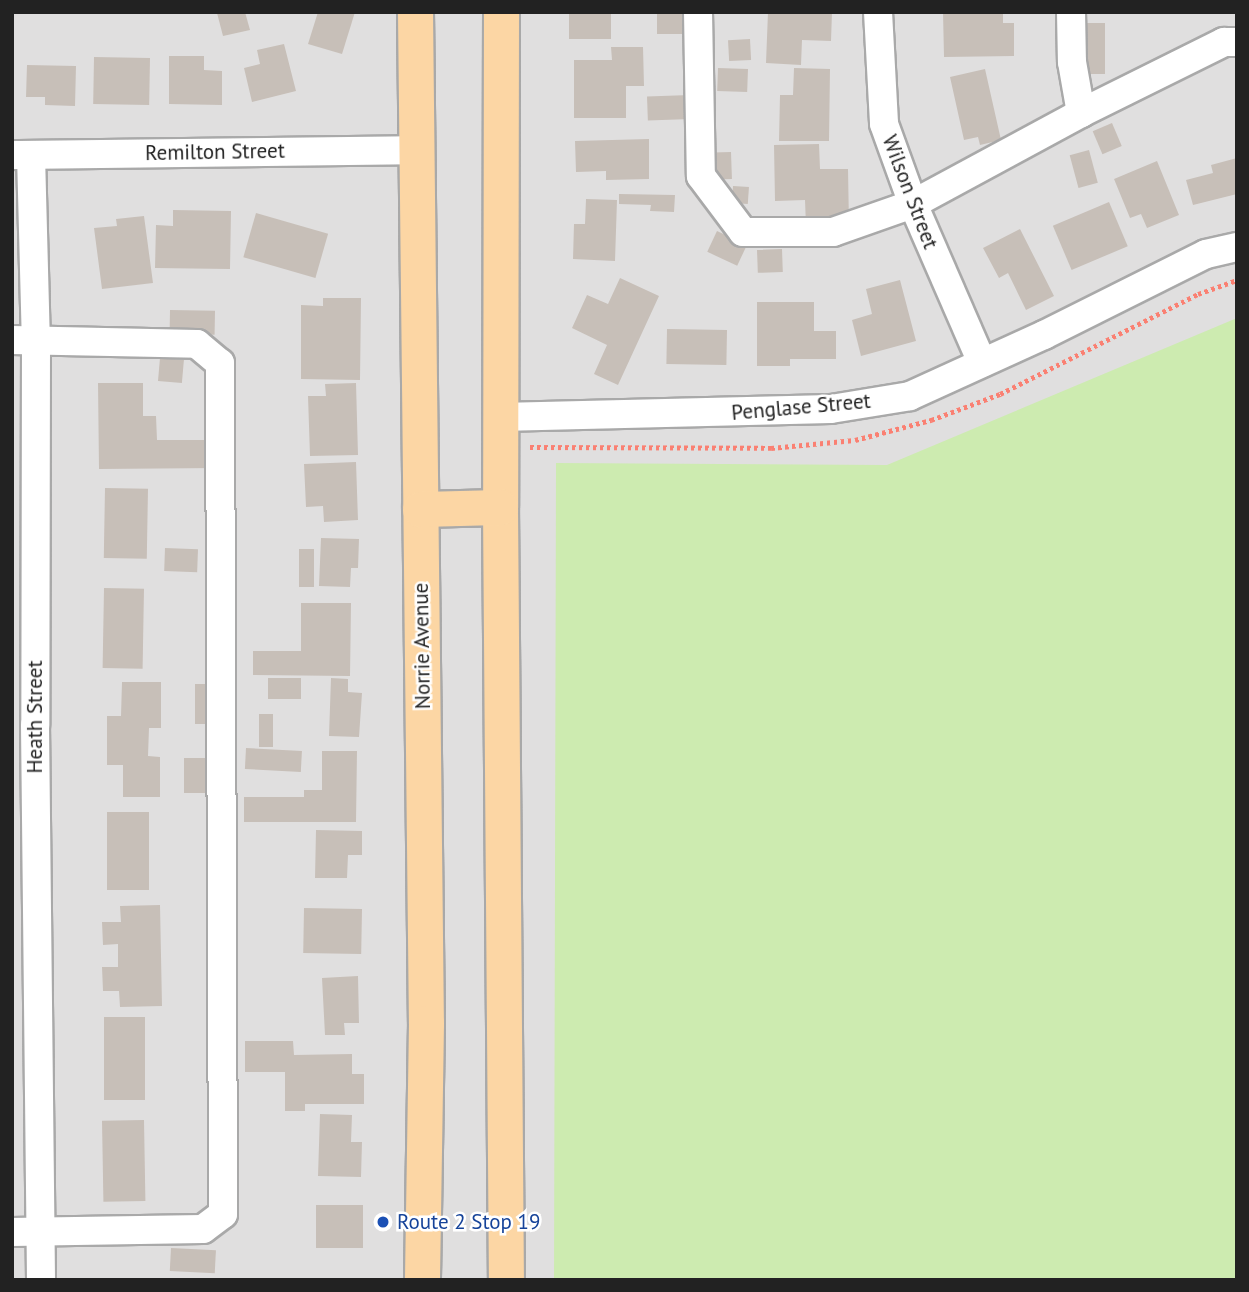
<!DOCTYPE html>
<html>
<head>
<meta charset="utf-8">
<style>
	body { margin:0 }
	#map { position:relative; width:1249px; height:1292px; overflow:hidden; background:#f2efe9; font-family:"PT Sans",sans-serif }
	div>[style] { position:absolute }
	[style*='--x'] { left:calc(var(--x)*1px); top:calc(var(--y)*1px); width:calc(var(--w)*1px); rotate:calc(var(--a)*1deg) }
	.residential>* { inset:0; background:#e0dfdf; transform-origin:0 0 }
	.grass>* { inset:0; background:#cdebb0 }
	.building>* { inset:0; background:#c7bfb8; transform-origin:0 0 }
	.path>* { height:4.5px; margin-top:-2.25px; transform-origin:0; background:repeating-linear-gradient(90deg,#fa8072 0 3.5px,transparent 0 7px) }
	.roads { filter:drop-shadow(2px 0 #a9a9a9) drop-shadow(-2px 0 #a9a9a9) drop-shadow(0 2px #a9a9a9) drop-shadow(0 -2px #a9a9a9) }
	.minor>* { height:28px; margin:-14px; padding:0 14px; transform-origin:14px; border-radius:14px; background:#fff }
	.major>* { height:35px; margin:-17.5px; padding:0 17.5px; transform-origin:17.5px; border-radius:17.5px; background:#fcd6a4 }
	.dots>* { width:19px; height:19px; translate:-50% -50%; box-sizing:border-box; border:4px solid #fff; border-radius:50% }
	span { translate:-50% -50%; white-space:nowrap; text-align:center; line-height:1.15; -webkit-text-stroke:5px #fff; paint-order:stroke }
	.street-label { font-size:21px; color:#222 }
	.transit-label { font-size:21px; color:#164399 }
	.left { translate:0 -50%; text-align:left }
	.frame { position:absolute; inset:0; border:14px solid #222; pointer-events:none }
</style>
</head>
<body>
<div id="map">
	<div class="residential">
		<i style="left:12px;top:12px;width:1225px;height:1268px"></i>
	</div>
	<div class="grass">
		<i style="clip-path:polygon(1237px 318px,1237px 1280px,554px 1280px,556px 463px,887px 465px)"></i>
	</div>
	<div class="building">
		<i style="clip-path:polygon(245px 12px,250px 30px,223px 36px,217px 13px)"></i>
		<i style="clip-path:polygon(318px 12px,355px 12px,342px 54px,308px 44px)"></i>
		<i style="left:569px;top:12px;width:42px;height:27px"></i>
		<i style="left:657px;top:12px;width:33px;height:22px"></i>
		<i style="clip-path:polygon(768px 12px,832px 12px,831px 41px,802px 40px,801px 65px,766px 63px)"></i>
		<i style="clip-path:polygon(943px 12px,1003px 12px,1003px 23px,1014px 23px,1014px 56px,944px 57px)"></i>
		<i style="left:1084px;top:23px;width:21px;height:51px"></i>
		<i style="left:750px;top:39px;width:21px;height:22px;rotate:87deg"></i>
		<i style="clip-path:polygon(284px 44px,296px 91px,252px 102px,244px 68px,260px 64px,257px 50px)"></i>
		<i style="clip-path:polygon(611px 47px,643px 47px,644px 86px,626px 86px,626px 118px,574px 118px,574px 60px,612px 60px)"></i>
		<i style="clip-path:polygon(169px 56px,204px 56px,204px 70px,222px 71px,222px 105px,169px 104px)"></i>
		<i style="left:94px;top:57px;width:56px;height:47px;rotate:1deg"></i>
		<i style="clip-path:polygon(27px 65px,76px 66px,75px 106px,45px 105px,45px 97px,26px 97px)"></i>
		<i style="left:718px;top:68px;width:30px;height:23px;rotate:2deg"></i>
		<i style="clip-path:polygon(794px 68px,830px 69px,829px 141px,779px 141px,780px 95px,793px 95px)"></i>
		<i style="clip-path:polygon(985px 69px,1001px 140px,980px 145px,978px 137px,964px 140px,950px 77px)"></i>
		<i style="left:690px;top:95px;width:24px;height:43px;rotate:88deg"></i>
		<i style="left:1112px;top:123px;width:25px;height:21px;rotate:67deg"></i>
		<i style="clip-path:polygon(649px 139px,649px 179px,606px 180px,606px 171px,576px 172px,575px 141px)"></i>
		<i style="clip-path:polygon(819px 144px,820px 169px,848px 169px,849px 225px,806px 226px,805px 200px,775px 201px,774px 145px)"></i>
		<i style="left:1089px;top:150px;width:34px;height:20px;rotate:75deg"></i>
		<i style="left:731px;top:152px;width:27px;height:17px;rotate:88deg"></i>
		<i style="clip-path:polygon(1237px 158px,1237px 194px,1193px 205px,1186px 180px,1213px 173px,1211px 165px)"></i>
		<i style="clip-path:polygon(1157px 161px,1179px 215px,1147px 228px,1141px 214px,1130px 218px,1114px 179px)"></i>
		<i style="left:733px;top:186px;width:16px;height:17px;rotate:4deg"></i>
		<i style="clip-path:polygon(619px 194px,675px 195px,674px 212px,650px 211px,651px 205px,619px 204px)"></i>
		<i style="clip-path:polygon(586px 199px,617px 200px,615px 261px,573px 259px,574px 224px,585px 224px)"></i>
		<i style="left:1109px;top:202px;width:48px;height:61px;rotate:67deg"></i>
		<i style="clip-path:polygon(173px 210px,231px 211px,230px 269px,155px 268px,156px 225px,173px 226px)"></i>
		<i style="left:256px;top:213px;width:75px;height:46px;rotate:16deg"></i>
		<i style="clip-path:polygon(144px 216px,153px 283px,102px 289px,94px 228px,117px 226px,116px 219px)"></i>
		<i style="clip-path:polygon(1020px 229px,1054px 296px,1026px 310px,1008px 273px,999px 278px,983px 248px)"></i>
		<i style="left:717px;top:231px;width:33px;height:23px;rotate:25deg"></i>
		<i style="left:782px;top:249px;width:23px;height:25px;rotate:88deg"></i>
		<i style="clip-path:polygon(620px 278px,659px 296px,618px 385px,594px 374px,607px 345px,572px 328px,587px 295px,608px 304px)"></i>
		<i style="clip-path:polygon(900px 280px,916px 341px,861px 356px,852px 320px,872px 314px,866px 289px)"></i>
		<i style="clip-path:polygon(323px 298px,361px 298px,360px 380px,301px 379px,301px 305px,323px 306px)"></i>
		<i style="clip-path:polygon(757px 302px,814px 302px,814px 331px,836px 331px,836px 359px,790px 359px,790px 366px,757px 366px)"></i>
		<i style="left:170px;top:310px;width:45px;height:24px;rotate:1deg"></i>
		<i style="left:667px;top:329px;width:60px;height:35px;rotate:1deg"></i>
		<i style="left:160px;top:358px;width:24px;height:23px;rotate:5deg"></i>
		<i style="clip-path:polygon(98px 383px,143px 383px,143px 416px,156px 416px,157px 440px,218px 440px,218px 468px,99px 469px)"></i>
		<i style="clip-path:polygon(356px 383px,358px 455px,310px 456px,308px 396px,326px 396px,325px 384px)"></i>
		<i style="clip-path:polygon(356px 462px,358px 520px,324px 522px,323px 506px,306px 507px,304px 464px)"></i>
		<i style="left:105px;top:488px;width:43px;height:70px;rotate:1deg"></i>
		<i style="clip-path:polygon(321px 538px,359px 539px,358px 568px,351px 568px,350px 587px,319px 586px)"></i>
		<i style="left:165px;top:548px;width:33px;height:23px;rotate:2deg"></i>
		<i style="left:299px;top:549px;width:15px;height:38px"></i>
		<i style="left:104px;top:588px;width:40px;height:80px;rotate:1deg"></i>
		<i style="clip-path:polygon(301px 603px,351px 603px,350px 676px,253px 675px,253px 651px,301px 651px)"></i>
		<i style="left:301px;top:678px;width:21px;height:33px;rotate:90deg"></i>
		<i style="clip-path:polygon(331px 678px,348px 679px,348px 692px,362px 693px,359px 737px,329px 736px)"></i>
		<i style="clip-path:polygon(122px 682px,161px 682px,161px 728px,149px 728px,148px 756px,160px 757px,160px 797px,123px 797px,123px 765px,107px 765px,107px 716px,121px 716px)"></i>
		<i style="left:195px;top:684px;width:24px;height:40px"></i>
		<i style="left:259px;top:714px;width:14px;height:33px"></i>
		<i style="left:246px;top:748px;width:56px;height:21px;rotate:3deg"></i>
		<i style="clip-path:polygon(322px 751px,357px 751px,356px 822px,244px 822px,244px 797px,304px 797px,304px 790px,322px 790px)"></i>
		<i style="left:184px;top:758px;width:36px;height:35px"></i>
		<i style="left:149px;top:812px;width:78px;height:42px;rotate:90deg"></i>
		<i style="clip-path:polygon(316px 830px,362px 831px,362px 855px,348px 855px,347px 878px,315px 878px)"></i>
		<i style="clip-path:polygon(160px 905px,162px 1006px,120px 1007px,119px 991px,103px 991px,102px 967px,118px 967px,118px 944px,103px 945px,102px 922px,121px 922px,120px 906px)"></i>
		<i style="left:304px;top:908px;width:58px;height:45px;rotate:1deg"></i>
		<i style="clip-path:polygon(358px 976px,359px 1023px,344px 1023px,345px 1035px,325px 1035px,322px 978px)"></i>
		<i style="left:104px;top:1017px;width:41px;height:83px"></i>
		<i style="clip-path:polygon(245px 1041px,293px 1041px,294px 1055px,352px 1054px,352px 1074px,364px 1074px,364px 1104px,305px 1104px,305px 1111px,285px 1111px,285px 1072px,245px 1072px)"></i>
		<i style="clip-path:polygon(320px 1114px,352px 1115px,351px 1142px,362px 1142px,361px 1177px,318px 1176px)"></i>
		<i style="left:144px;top:1120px;width:81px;height:42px;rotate:89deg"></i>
		<i style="left:316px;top:1205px;width:47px;height:43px"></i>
		<i style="left:171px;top:1248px;width:45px;height:23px;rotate:3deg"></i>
	</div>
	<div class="path">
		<i style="--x:530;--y:447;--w:241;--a:0.2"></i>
		<i style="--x:771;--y:448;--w:84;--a:-5.4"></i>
		<i style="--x:855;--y:440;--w:79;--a:-14.7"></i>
		<i style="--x:931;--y:420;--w:74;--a:-20.6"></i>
		<i style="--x:1000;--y:394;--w:222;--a:-26.8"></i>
		<i style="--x:1198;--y:294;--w:41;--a:-19.7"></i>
	</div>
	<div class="roads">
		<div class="minor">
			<i style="--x:698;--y:12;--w:164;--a:89"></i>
			<i style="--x:701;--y:176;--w:70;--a:53.1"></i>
			<i style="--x:743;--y:232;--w:90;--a:0"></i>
			<i style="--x:833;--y:232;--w:85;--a:-19.3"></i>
			<i style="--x:913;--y:204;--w:191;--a:-28.4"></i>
			<i style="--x:1081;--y:113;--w:160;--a:-26.4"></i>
			<i style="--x:1224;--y:42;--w:13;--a:0"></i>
			<i style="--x:878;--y:12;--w:112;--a:86.9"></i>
			<i style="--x:884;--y:124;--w:85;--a:70.1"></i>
			<i style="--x:913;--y:204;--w:173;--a:66.5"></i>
			<i style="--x:1071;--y:12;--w:50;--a:88.9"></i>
			<i style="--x:1072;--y:62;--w:52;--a:80"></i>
			<i style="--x:12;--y:155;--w:405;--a:-0.7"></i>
			<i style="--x:31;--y:155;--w:188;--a:88.5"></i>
			<i style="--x:36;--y:343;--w:382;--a:90.1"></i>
			<i style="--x:35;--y:725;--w:555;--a:89.38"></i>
			<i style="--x:12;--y:340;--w:185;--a:1.2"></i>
			<i style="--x:197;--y:344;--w:30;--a:40"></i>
			<i style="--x:220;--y:363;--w:851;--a:89.8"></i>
			<i style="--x:223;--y:1214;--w:25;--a:143"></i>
			<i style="--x:203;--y:1229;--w:191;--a:179.1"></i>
			<i style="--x:500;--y:417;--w:331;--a:-1.4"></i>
			<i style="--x:831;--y:409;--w:80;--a:-9.3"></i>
			<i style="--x:910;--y:396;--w:147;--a:-24.5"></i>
			<i style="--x:1044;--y:335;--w:181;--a:-26.6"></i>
			<i style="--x:1206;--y:254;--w:32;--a:-13"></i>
		</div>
		<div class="major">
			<i style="--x:415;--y:12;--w:1011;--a:89.38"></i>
			<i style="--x:426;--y:1023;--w:257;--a:90.9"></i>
			<i style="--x:501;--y:12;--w:495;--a:90.1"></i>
			<i style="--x:500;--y:507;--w:773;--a:89.56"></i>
			<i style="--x:420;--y:509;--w:80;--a:-1.4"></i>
		</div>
	</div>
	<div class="dots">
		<i style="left:383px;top:1222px;background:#1a4fb4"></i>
	</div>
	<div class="street-label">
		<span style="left:215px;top:152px;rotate:-1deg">Remilton Street</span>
		<span style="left:910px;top:192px;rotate:69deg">Wilson Street</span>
		<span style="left:801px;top:407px;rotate:-5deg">Penglase Street</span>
		<span style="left:422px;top:646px;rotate:-91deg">Norrie Avenue</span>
		<span style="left:35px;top:717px;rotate:-90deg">Heath Street</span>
	</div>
	<div class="transit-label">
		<span class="left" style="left:397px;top:1222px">Route 2 Stop 19</span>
	</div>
	<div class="frame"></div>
</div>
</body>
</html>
